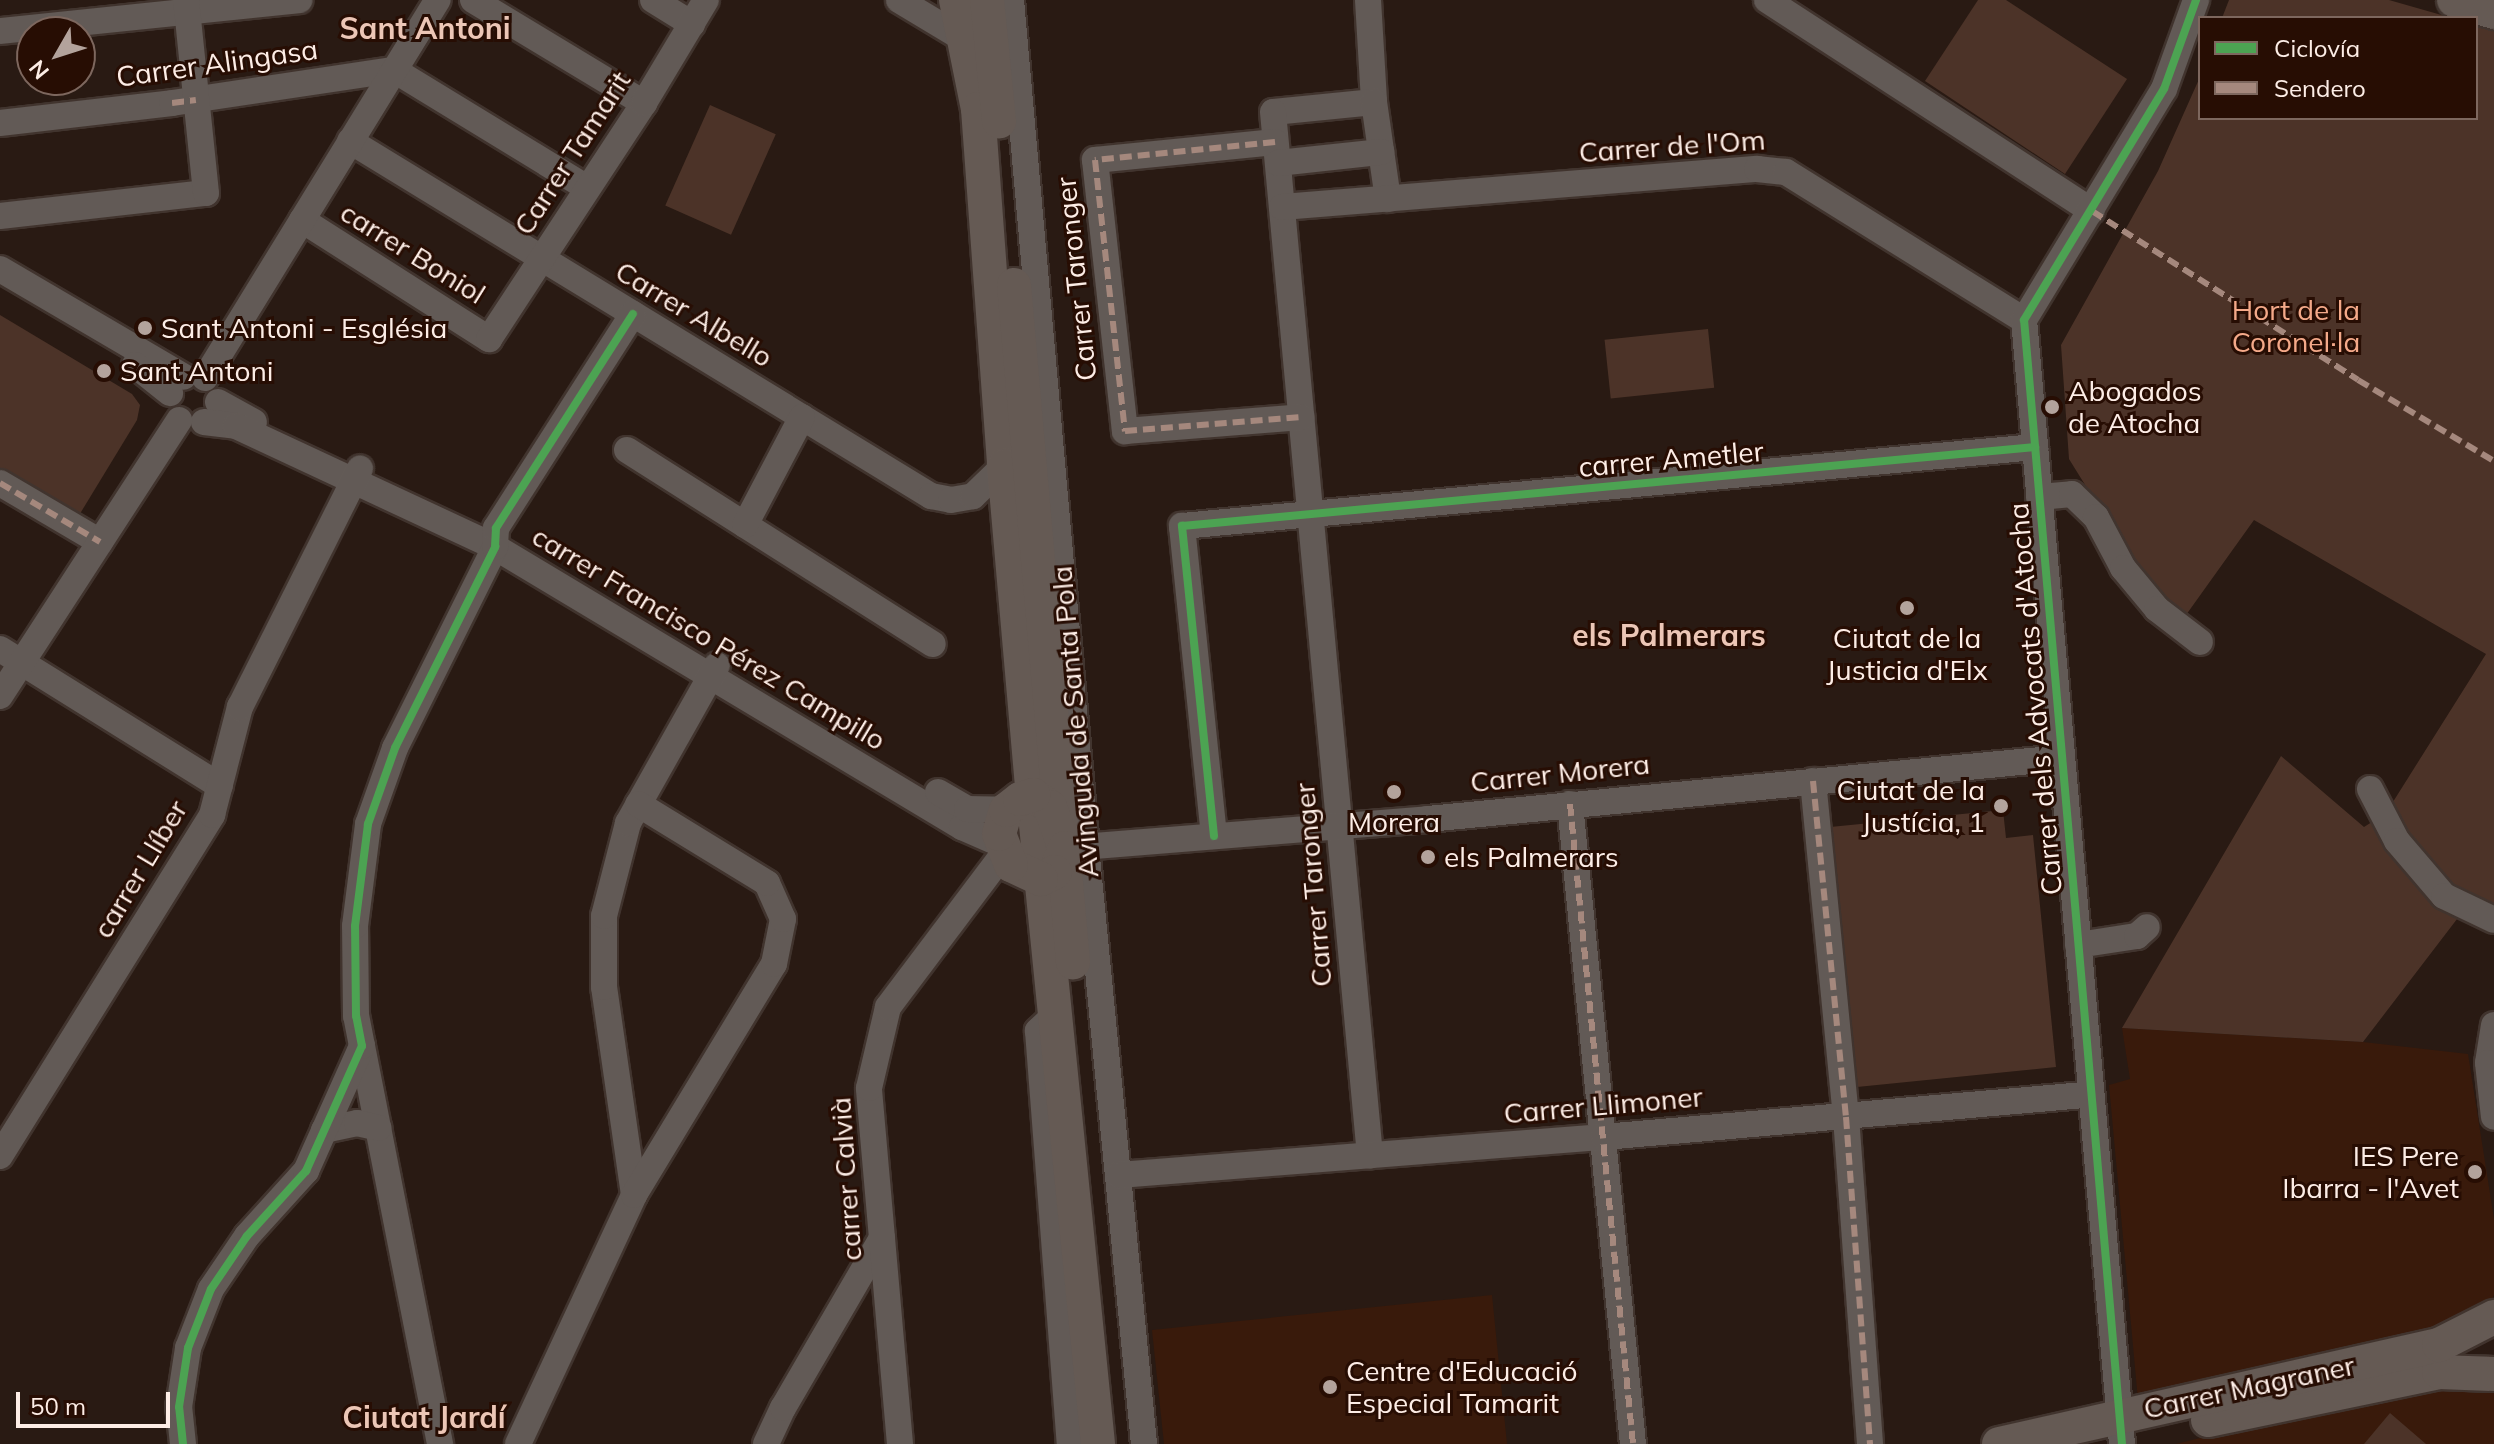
<!DOCTYPE html>
<html>
<head>
<meta charset="utf-8">
<style>
	body { margin:0 }
	#map { position:relative; width:2494px; height:1444px; overflow:hidden; background:#291a13; font-family:Mulish,sans-serif }
	div>[style] { position:absolute }
	[style*='--x'] { left:calc(var(--x)*1px); top:calc(var(--y)*1px); width:calc(var(--w)*1px); rotate:calc(var(--a)*1deg) }
	.built>* { inset:0; background:#391a0b }
	.green>* { inset:0; background:#4c3328; transform-origin:0 0 }
	.roads { filter:drop-shadow(2px 0 #41342e) drop-shadow(-2px 0 #41342e) drop-shadow(0 2px #41342e) drop-shadow(0 -2px #41342e) }
	.minor>* { height:26px; margin:-13px; padding:0 13px; transform-origin:13px; border-radius:13px; background:#625a56 }
	.major>* { height:34px; margin:-17px; padding:0 17px; transform-origin:17px; border-radius:17px; background:#655a54 }
	.quiet>* { height:6px; margin-top:-3px; transform-origin:0; background:repeating-linear-gradient(90deg,#a5887d 0 12px,transparent 0 18px) }
	.cycleway>* { height:8px; margin:-4px; padding:0 4px; transform-origin:4px; border-radius:4px; background:#4ca352 }
	.dots>* { width:22px; height:22px; translate:-50% -50%; box-sizing:border-box; border:4px solid #270d03; border-radius:50% }
	span { translate:-50% -50%; white-space:nowrap; text-align:center; line-height:1.15; -webkit-text-stroke:6px #270d03; paint-order:stroke }
	.street-label { font-size:28px; color:#fdede6 }
	.park-label { font-size:28px; color:#f4a989 }
	.poi-label { font-size:28px; color:#fdede6 }
	.left { translate:0 -50%; text-align:left }
	.right { translate:-100% -50%; text-align:right }
	.neighbourhood-label { font-size:30px; color:#ecc6b6; font-weight:700 }
	.legend { position:absolute; left:2198px; top:16px; width:280px; height:104px; box-sizing:border-box; background:#270d03; border:2px solid #7d675e; margin:0; padding:10px 14px; list-style:none; font-size:24px; color:#fdede6 }
	.legend li { display:flex; align-items:center; gap:16px; height:40px }
	.legend b { width:40px; border:2px solid #7d675e }
	.north { position:absolute; left:16px; top:16px; width:80px; height:80px; box-sizing:border-box; background:#270d03; border:2px solid #7d675e; border-radius:50%; rotate:231deg; font-size:22px; font-weight:700; line-height:32px; text-align:center; color:#fdede6 }
	.north::after { content:''; display:block; margin:auto; width:28px; height:36px; background:#b3a39c; clip-path:polygon(50% 0,100% 100%,50% 72%,0 100%) }
	.scale { position:absolute; left:16px; top:1392px; width:154px; height:36px; box-sizing:border-box; border:4px solid #fdede6; border-top:0; padding-left:10px; font-size:24px; line-height:28px; white-space:nowrap; color:#fdede6; -webkit-text-stroke:6px #270d03; paint-order:stroke }
</style>
</head>
<body>
<div id="map">
	<div class="built">
		<i style="clip-path:polygon(2122px 1028px,2363px 1042px,2468px 1054px,2494px 1219px,2494px 1295px,2484px 1316px,2433px 1337px,2138px 1400px,2109px 1085px,2130px 1079px)"></i>
		<i style="clip-path:polygon(1492px 1295px,1507px 1444px,1164px 1444px,1152px 1330px)"></i>
		<i style="clip-path:polygon(2444px 1377px,2494px 1390px,2494px 1444px,2176px 1444px)"></i>
	</div>
	<div class="green">
		<i style="clip-path:polygon(1978px 0,2006px 0,2127px 79px,2065px 174px,1925px 81px)"></i>
		<i style="clip-path:polygon(2229px 0,2389px 0,2452px 18px,2222px 18px)"></i>
		<i style="clip-path:polygon(2476px 25px,2494px 30px,2494px 912px,2467px 906px,2363px 1042px,2122px 1028px,2281px 756px,2364px 827px,2386px 813px,2486px 654px,2254px 520px,2186px 615px,2164px 612px,2069px 459px,2061px 345px,2158px 171px,2200px 77px,2200px 118px,2476px 118px)"></i>
		<i style="left:710px;top:105px;width:72px;height:110px;rotate:24deg"></i>
		<i style="clip-path:polygon(0 315px,132px 394px,140px 405px,137px 420px,78px 517px,0 470px)"></i>
		<i style="left:1708px;top:329px;width:59px;height:104px;rotate:84deg"></i>
		<i style="clip-path:polygon(2003px 810px,2006px 838px,2033px 835px,2056px 1067px,1857px 1087px,1830px 827px)"></i>
		<i style="clip-path:polygon(2390px 1413px,2426px 1444px,2364px 1444px)"></i>
	</div>
	<div class="roads">
		<div class="minor">
			<i style="--x:473;--y:0;--w:200;--a:31.1"></i>
			<i style="--x:653;--y:0;--w:46;--a:31.6"></i>
			<i style="--x:899;--y:0;--w:74;--a:31.1"></i>
			<i style="--x:1011;--y:0;--w:850;--a:84.94"></i>
			<i style="--x:1086;--y:847;--w:600;--a:84.45"></i>
			<i style="--x:1368;--y:0;--w:102;--a:86.6"></i>
			<i style="--x:1374;--y:102;--w:101;--a:174.3"></i>
			<i style="--x:1273;--y:112;--w:1048;--a:84.69"></i>
			<i style="--x:1767;--y:0;--w:387;--a:33"></i>
			<i style="--x:0;--y:31;--w:301;--a:-5.9"></i>
			<i style="--x:1374;--y:102;--w:98;--a:81.8"></i>
			<i style="--x:0;--y:123;--w:173;--a:-6.6"></i>
			<i style="--x:172;--y:103;--w:224;--a:-8.5"></i>
			<i style="--x:394;--y:70;--w:225;--a:31.4"></i>
			<i style="--x:350;--y:141;--w:681;--a:31.43"></i>
			<i style="--x:931;--y:496;--w:20;--a:11"></i>
			<i style="--x:951;--y:500;--w:22;--a:-10"></i>
			<i style="--x:973;--y:496;--w:43;--a:-44.1"></i>
			<i style="--x:1275;--y:142;--w:181;--a:174.3"></i>
			<i style="--x:1095;--y:160;--w:273;--a:83.7"></i>
			<i style="--x:1125;--y:431;--w:177;--a:-4.5"></i>
			<i style="--x:1278;--y:163;--w:104;--a:-6.1"></i>
			<i style="--x:1282;--y:207;--w:477;--a:-4.6"></i>
			<i style="--x:1757;--y:169;--w:29;--a:6"></i>
			<i style="--x:1786;--y:172;--w:280;--a:31.9"></i>
			<i style="--x:0;--y:216;--w:207;--a:-6.4"></i>
			<i style="--x:206;--y:193;--w:194;--a:-95.9"></i>
			<i style="--x:302;--y:220;--w:222;--a:32.5"></i>
			<i style="--x:489;--y:339;--w:282;--a:-56.7"></i>
			<i style="--x:644;--y:103;--w:120;--a:-59"></i>
			<i style="--x:0;--y:269;--w:213;--a:30.4"></i>
			<i style="--x:135;--y:365;--w:45;--a:38.7"></i>
			<i style="--x:205;--y:378;--w:444;--a:-58.4"></i>
			<i style="--x:218;--y:402;--w:41;--a:29.1"></i>
			<i style="--x:204;--y:422;--w:32;--a:7"></i>
			<i style="--x:236;--y:426;--w:286;--a:25"></i>
			<i style="--x:495;--y:547;--w:545;--a:30.95"></i>
			<i style="--x:962;--y:827;--w:43;--a:23.6"></i>
			<i style="--x:627;--y:450;--w:362;--a:32.4"></i>
			<i style="--x:0;--y:483;--w:116;--a:30.5"></i>
			<i style="--x:2039;--y:497;--w:33;--a:-5"></i>
			<i style="--x:2072;--y:494;--w:33;--a:44"></i>
			<i style="--x:2096;--y:517;--w:58;--a:62.1"></i>
			<i style="--x:2123;--y:568;--w:53;--a:50.3"></i>
			<i style="--x:2157;--y:609;--w:54;--a:37.5"></i>
			<i style="--x:745;--y:525;--w:122;--a:-62.2"></i>
			<i style="--x:0;--y:649;--w:259;--a:31.9"></i>
			<i style="--x:0;--y:696;--w:329;--a:-57"></i>
			<i style="--x:1813;--y:781;--w:338;--a:84.4"></i>
			<i style="--x:1846;--y:1117;--w:328;--a:85.8"></i>
			<i style="--x:2370;--y:789;--w:59;--a:62.6"></i>
			<i style="--x:2397;--y:841;--w:72;--a:49.5"></i>
			<i style="--x:2444;--y:896;--w:55;--a:25.6"></i>
			<i style="--x:938;--y:792;--w:34;--a:30"></i>
			<i style="--x:967;--y:809;--w:39;--a:1"></i>
			<i style="--x:1570;--y:804;--w:643;--a:84.38"></i>
			<i style="--x:1214;--y:836;--w:312;--a:-95.9"></i>
			<i style="--x:1182;--y:526;--w:857;--a:-5.29"></i>
			<i style="--x:1070;--y:848;--w:359;--a:-4.6"></i>
			<i style="--x:1428;--y:819;--w:637;--a:-5.5"></i>
			<i style="--x:2078;--y:945;--w:60;--a:-8.7"></i>
			<i style="--x:2137;--y:936;--w:13;--a:-42"></i>
			<i style="--x:1056;--y:1014;--w:25;--a:137"></i>
			<i style="--x:1038;--y:1031;--w:414;--a:85.6"></i>
			<i style="--x:2494;--y:1025;--w:38;--a:99"></i>
			<i style="--x:2488;--y:1063;--w:54;--a:83.7"></i>
			<i style="--x:362;--y:1046;--w:406;--a:78.9"></i>
			<i style="--x:324;--y:1130;--w:34;--a:-12"></i>
			<i style="--x:357;--y:1123;--w:22;--a:13"></i>
			<i style="--x:0;--y:1156;--w:402;--a:-58.1"></i>
			<i style="--x:212;--y:815;--w:112;--a:-75.5"></i>
			<i style="--x:240;--y:707;--w:267;--a:-63.3"></i>
			<i style="--x:1119;--y:1175;--w:486;--a:-4.5"></i>
			<i style="--x:1604;--y:1137;--w:489;--a:-5"></i>
			<i style="--x:634;--y:1195;--w:210;--a:-98.2"></i>
			<i style="--x:604;--y:987;--w:71;--a:-90"></i>
			<i style="--x:604;--y:916;--w:96;--a:-75.5"></i>
			<i style="--x:628;--y:823;--w:181;--a:-60.6"></i>
			<i style="--x:183;--y:1444;--w:37;--a:-96"></i>
			<i style="--x:179;--y:1407;--w:60;--a:-81.3"></i>
			<i style="--x:188;--y:1348;--w:63;--a:-68.7"></i>
			<i style="--x:211;--y:1289;--w:64;--a:-55.8"></i>
			<i style="--x:247;--y:1236;--w:88;--a:-47.8"></i>
			<i style="--x:306;--y:1171;--w:137;--a:-65.9"></i>
			<i style="--x:362;--y:1046;--w:31;--a:-101"></i>
			<i style="--x:356;--y:1016;--w:90;--a:-90.6"></i>
			<i style="--x:355;--y:926;--w:103;--a:-82.7"></i>
			<i style="--x:368;--y:824;--w:81;--a:-70.4"></i>
			<i style="--x:395;--y:748;--w:225;--a:-63.5"></i>
			<i style="--x:495;--y:547;--w:19;--a:-87"></i>
			<i style="--x:496;--y:528;--w:254;--a:-57.4"></i>
			<i style="--x:518;--y:1444;--w:275;--a:-65"></i>
			<i style="--x:634;--y:1195;--w:270;--a:-58.8"></i>
			<i style="--x:774;--y:964;--w:46;--a:-78.7"></i>
			<i style="--x:783;--y:919;--w:39;--a:-114"></i>
			<i style="--x:767;--y:883;--w:151;--a:-148.5"></i>
			<i style="--x:766;--y:1444;--w:40;--a:-65"></i>
			<i style="--x:783;--y:1408;--w:197;--a:-59.8"></i>
			<i style="--x:900;--y:1444;--w:357;--a:-95"></i>
			<i style="--x:869;--y:1088;--w:83;--a:-76.8"></i>
			<i style="--x:888;--y:1007;--w:193;--a:-53"></i>
			<i style="--x:2122;--y:1444;--w:1128;--a:-94.98"></i>
			<i style="--x:2024;--y:320;--w:270;--a:-58.8"></i>
			<i style="--x:2164;--y:89;--w:95;--a:-70.2"></i>
		</div>
		<div class="major">
			<i style="--x:956;--y:0;--w:111;--a:78.6"></i>
			<i style="--x:978;--y:109;--w:358;--a:85.8"></i>
			<i style="--x:1004;--y:466;--w:330;--a:85"></i>
			<i style="--x:1033;--y:795;--w:652;--a:84.28"></i>
			<i style="--x:987;--y:0;--w:122;--a:84.3"></i>
			<i style="--x:2454;--y:0;--w:42;--a:16.7"></i>
			<i style="--x:1014;--y:285;--w:680;--a:85.02"></i>
			<i style="--x:1033;--y:795;--w:21;--a:35"></i>
			<i style="--x:1050;--y:807;--w:44;--a:69.9"></i>
			<i style="--x:1065;--y:848;--w:26;--a:113"></i>
			<i style="--x:1055;--y:872;--w:16;--a:153"></i>
			<i style="--x:1041;--y:879;--w:33;--a:-155"></i>
			<i style="--x:1011;--y:865;--w:33;--a:-111"></i>
			<i style="--x:999;--y:834;--w:25;--a:-74"></i>
			<i style="--x:1006;--y:810;--w:18;--a:-38"></i>
			<i style="--x:1020;--y:799;--w:14;--a:-17"></i>
			<i style="--x:2208;--y:1420;--w:236;--a:-11.7"></i>
			<i style="--x:2439;--y:1372;--w:55;--a:2.1"></i>
			<i style="--x:1999;--y:1444;--w:451;--a:-12.7"></i>
			<i style="--x:2439;--y:1345;--w:62;--a:-27"></i>
		</div>
	</div>
	<div class="quiet">
		<i style="--x:172;--y:103;--w:24;--a:-7"></i>
		<i style="--x:1275;--y:142;--w:181;--a:174.3"></i>
		<i style="--x:1095;--y:160;--w:273;--a:83.7"></i>
		<i style="--x:1125;--y:431;--w:177;--a:-4.5"></i>
		<i style="--x:2092;--y:211;--w:315;--a:32.4"></i>
		<i style="--x:2358;--y:380;--w:158;--a:30.8"></i>
		<i style="--x:0;--y:483;--w:116;--a:30.5"></i>
		<i style="--x:1813;--y:781;--w:338;--a:84.4"></i>
		<i style="--x:1846;--y:1117;--w:328;--a:85.8"></i>
		<i style="--x:1570;--y:804;--w:643;--a:84.38"></i>
	</div>
	<div class="cycleway">
		<i style="--x:1214;--y:836;--w:312;--a:-95.9"></i>
		<i style="--x:1182;--y:526;--w:857;--a:-5.29"></i>
		<i style="--x:183;--y:1444;--w:37;--a:-96"></i>
		<i style="--x:179;--y:1407;--w:60;--a:-81.3"></i>
		<i style="--x:188;--y:1348;--w:63;--a:-68.7"></i>
		<i style="--x:211;--y:1289;--w:64;--a:-55.8"></i>
		<i style="--x:247;--y:1236;--w:88;--a:-47.8"></i>
		<i style="--x:306;--y:1171;--w:137;--a:-65.9"></i>
		<i style="--x:362;--y:1046;--w:31;--a:-101"></i>
		<i style="--x:356;--y:1016;--w:90;--a:-90.6"></i>
		<i style="--x:355;--y:926;--w:103;--a:-82.7"></i>
		<i style="--x:368;--y:824;--w:81;--a:-70.4"></i>
		<i style="--x:395;--y:748;--w:225;--a:-63.5"></i>
		<i style="--x:495;--y:547;--w:19;--a:-87"></i>
		<i style="--x:496;--y:528;--w:254;--a:-57.4"></i>
		<i style="--x:2122;--y:1444;--w:1128;--a:-94.98"></i>
		<i style="--x:2024;--y:320;--w:270;--a:-58.8"></i>
		<i style="--x:2164;--y:89;--w:95;--a:-70.2"></i>
	</div>
	<div class="dots">
		<i style="left:145px;top:328px;background:#b3a39c"></i>
		<i style="left:104px;top:371px;background:#b3a39c"></i>
		<i style="left:2052px;top:407px;background:#b3a39c"></i>
		<i style="left:1907px;top:608px;background:#b3a39c"></i>
		<i style="left:1394px;top:792px;background:#b3a39c"></i>
		<i style="left:2001px;top:806px;background:#b3a39c"></i>
		<i style="left:1428px;top:857px;background:#b3a39c"></i>
		<i style="left:2475px;top:1172px;background:#b3a39c"></i>
		<i style="left:1330px;top:1387px;background:#b3a39c"></i>
	</div>
	<div class="street-label">
		<span style="left:217px;top:63px;rotate:-8deg">Carrer Alingasa</span>
		<span style="left:1672px;top:146px;rotate:-4deg">Carrer de l'Om</span>
		<span style="left:572px;top:153px;rotate:-57deg">Carrer Tamarit</span>
		<span style="left:413px;top:253px;rotate:32deg">carrer Boniol</span>
		<span style="left:1076px;top:279px;rotate:-96deg">Carrer Taronger</span>
		<span style="left:694px;top:314px;rotate:31deg">Carrer Albello</span>
		<span style="left:1671px;top:459px;rotate:-5deg">carrer Ametler</span>
		<span style="left:709px;top:638px;rotate:31deg">carrer Francisco Pérez Campillo</span>
		<span style="left:2035px;top:699px;rotate:-95deg">Carrer dels Advocats d'Atocha</span>
		<span style="left:1075px;top:722px;rotate:-95deg">Avinguda de Santa Pola</span>
		<span style="left:1560px;top:773px;rotate:-6deg">Carrer Morera</span>
		<span style="left:140px;top:869px;rotate:-59deg">carrer Llíber</span>
		<span style="left:1313px;top:885px;rotate:-95deg">Carrer Taronger</span>
		<span style="left:1603px;top:1105px;rotate:-5deg">Carrer Llimoner</span>
		<span style="left:846px;top:1179px;rotate:-94deg">carrer Calvià</span>
		<span style="left:2249px;top:1387px;rotate:-12deg">Carrer Magraner</span>
	</div>
	<div class="park-label">
		<span style="left:2296px;top:326px">Hort de la<br>Coronel·la</span>
	</div>
	<div class="poi-label">
		<span class="left" style="left:161px;top:328px">Sant Antoni - Església</span>
		<span class="left" style="left:120px;top:371px">Sant Antoni</span>
		<span class="left" style="left:2068px;top:407px">Abogados<br>de Atocha</span>
		<span style="left:1907px;top:654px">Ciutat de la<br>Justicia d'Elx</span>
		<span class="right" style="left:1985px;top:806px">Ciutat de la<br>Justícia, 1</span>
		<span style="left:1394px;top:822px">Morera</span>
		<span class="left" style="left:1444px;top:857px">els Palmerars</span>
		<span class="right" style="left:2459px;top:1172px">IES Pere<br>Ibarra - l'Avet</span>
		<span class="left" style="left:1346px;top:1387px">Centre d'Educació<br>Especial Tamarit</span>
	</div>
	<div class="neighbourhood-label">
		<span style="left:425px;top:28px">Sant Antoni</span>
		<span style="left:1669px;top:635px">els Palmerars</span>
		<span style="left:424px;top:1417px">Ciutat Jardí</span>
	</div>
	<ul class="legend">
	<li><b style="height:10px;background:#4ca352"></b>Ciclovía</li>
	<li><b style="height:10px;background:#a5887d"></b>Sendero</li>
	</ul>
	<div class="north">N</div>
	<div class="scale">50 m</div>
</div>
</body>
</html>
